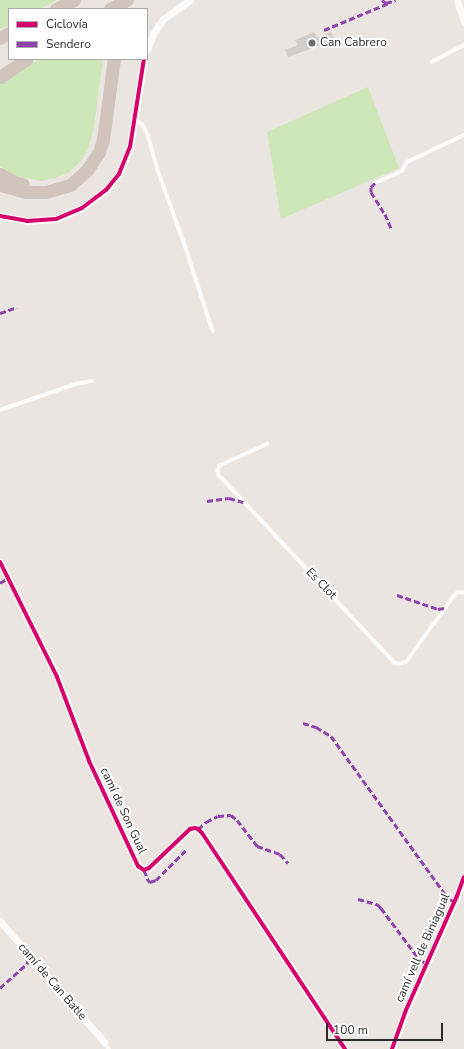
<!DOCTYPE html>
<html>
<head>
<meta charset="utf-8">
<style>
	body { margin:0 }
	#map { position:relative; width:464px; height:1049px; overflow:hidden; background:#eae5e1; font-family:"Nunito Sans",sans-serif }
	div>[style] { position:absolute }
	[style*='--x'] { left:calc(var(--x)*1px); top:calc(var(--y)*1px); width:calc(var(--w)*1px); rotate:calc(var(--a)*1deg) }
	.green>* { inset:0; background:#cee7b8 }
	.building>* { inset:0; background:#d0cdca }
	.lane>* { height:3.5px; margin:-1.75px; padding:0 1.75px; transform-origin:1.75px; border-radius:1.75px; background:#fcfbfa }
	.street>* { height:7px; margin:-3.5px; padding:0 3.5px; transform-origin:3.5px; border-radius:3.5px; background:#fcfbfa }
	.highway>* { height:13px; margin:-6.5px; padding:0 6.5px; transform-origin:6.5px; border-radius:6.5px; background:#d0c4bd }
	.quiet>* { height:3px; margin-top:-1.5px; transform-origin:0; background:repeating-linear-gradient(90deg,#8e44ad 0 6px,transparent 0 9px) }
	.cycleway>* { height:4px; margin:-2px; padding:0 2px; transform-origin:2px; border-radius:2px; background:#d6006c }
	.dots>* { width:11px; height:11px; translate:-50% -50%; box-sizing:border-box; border:2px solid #fff; border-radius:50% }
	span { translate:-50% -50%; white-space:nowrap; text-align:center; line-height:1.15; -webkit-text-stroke:4px #fff; paint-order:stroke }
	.poi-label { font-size:12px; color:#2b2b2b }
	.left { translate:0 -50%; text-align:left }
	.street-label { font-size:12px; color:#2b2b2b }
	.legend { position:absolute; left:8px; top:8px; width:140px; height:52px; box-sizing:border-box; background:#fff; border:1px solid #aaa; margin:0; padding:5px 7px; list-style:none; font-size:12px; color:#2b2b2b }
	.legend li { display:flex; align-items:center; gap:8px; height:20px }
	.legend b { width:20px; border:1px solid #aaa }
	.scale { position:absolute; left:326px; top:1023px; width:117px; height:18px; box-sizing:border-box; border:2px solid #2b2b2b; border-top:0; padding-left:5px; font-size:12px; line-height:14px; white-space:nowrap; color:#2b2b2b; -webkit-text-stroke:3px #fff; paint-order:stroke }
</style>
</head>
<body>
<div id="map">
	<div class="green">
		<i style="clip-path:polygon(0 0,57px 0,40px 9px,9px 9px,9px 25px,0 29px)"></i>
		<i style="clip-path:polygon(40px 59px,103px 59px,94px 127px,88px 150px,79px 163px,69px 172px,56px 178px,41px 181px,16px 176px,0 166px,0 85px,18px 70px)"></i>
		<i style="clip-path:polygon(368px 87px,399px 168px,281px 219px,267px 132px)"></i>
	</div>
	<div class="building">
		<i style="clip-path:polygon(314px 32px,317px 38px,331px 32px,335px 40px,288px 57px,285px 50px,298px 45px,295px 40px)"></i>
	</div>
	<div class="lane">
		<i style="--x:432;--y:62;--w:36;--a:-28"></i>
		<i style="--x:136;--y:119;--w:9;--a:41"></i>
		<i style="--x:143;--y:125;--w:11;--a:63"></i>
		<i style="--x:148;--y:135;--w:40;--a:74"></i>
		<i style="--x:159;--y:173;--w:77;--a:70.1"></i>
		<i style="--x:185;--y:245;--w:90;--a:72"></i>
		<i style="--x:375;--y:183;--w:30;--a:-24"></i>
		<i style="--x:402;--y:171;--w:10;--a:-61"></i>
		<i style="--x:407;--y:162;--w:63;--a:-25.3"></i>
		<i style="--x:0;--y:410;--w:80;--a:-18.9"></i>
		<i style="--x:76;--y:384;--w:16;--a:-11"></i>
		<i style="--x:268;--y:444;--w:53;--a:155.4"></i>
		<i style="--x:220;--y:466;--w:4;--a:117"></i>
		<i style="--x:218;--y:470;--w:5;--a:79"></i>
		<i style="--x:219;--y:475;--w:256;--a:46.9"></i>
		<i style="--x:394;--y:662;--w:5;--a:22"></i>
		<i style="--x:399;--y:664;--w:7;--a:-16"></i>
		<i style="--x:406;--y:662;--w:80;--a:-54.1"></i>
		<i style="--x:453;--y:597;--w:6;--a:-45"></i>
		<i style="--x:457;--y:593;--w:7;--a:-8"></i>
		<i style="--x:104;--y:1042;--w:9;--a:54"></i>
	</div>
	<div class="street">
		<i style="--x:457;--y:0;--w:23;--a:72"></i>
		<i style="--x:147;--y:50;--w:17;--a:-69"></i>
		<i style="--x:153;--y:34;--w:18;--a:-56"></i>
		<i style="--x:163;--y:19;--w:33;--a:-35"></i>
		<i style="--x:0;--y:216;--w:27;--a:10"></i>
		<i style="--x:27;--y:221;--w:29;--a:-4"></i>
		<i style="--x:56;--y:219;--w:28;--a:-23"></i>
		<i style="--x:82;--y:208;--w:30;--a:-37"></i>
		<i style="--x:106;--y:190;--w:21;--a:-51"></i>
		<i style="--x:119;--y:174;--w:29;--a:-68"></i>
		<i style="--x:130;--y:147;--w:89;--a:-81"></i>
		<i style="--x:0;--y:562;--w:128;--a:63.6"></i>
		<i style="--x:57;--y:677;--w:90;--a:69.1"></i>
		<i style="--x:89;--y:761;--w:116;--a:65"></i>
		<i style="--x:138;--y:866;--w:7;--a:34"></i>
		<i style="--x:144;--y:870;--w:5;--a:-22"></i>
		<i style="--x:149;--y:868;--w:57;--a:-43.6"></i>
		<i style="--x:190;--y:829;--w:5;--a:-11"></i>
		<i style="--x:195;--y:828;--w:3;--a:18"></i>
		<i style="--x:198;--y:829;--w:6;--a:45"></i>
		<i style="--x:202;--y:833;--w:259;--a:56.5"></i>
		<i style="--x:0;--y:921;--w:160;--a:49.3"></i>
		<i style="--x:392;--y:1049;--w:41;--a:-70.3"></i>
		<i style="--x:406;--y:1010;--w:125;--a:-65.9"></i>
		<i style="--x:457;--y:896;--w:20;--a:-70"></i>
	</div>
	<div class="highway">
		<i style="--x:56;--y:9;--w:20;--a:-27"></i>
		<i style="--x:110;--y:9;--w:19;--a:-28"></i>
		<i style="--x:0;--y:38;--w:10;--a:-29"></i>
		<i style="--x:0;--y:77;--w:32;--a:-34"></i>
		<i style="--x:0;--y:174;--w:16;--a:30"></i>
		<i style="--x:14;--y:182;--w:9;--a:13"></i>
		<i style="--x:0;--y:185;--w:27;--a:15"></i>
		<i style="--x:26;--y:192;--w:20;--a:0"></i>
		<i style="--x:46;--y:192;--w:25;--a:-16"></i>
		<i style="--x:70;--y:185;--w:23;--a:-41"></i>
		<i style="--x:87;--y:170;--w:22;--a:-56"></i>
		<i style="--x:99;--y:152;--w:13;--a:-72"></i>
		<i style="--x:103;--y:140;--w:82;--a:-82.3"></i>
	</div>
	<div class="quiet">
		<i style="--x:382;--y:0;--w:5;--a:37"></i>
		<i style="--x:386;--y:3;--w:10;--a:-17"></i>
		<i style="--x:324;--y:30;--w:70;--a:-22.6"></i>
		<i style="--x:375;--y:183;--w:6;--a:135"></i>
		<i style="--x:371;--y:187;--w:5;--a:90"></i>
		<i style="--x:371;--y:192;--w:26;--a:58"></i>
		<i style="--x:385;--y:214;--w:15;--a:67"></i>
		<i style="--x:0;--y:313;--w:18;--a:-19"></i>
		<i style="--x:207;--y:501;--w:22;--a:-8"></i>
		<i style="--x:229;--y:498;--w:15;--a:16"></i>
		<i style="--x:0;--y:583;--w:9;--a:-32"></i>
		<i style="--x:397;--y:595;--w:43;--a:18.9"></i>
		<i style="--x:438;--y:609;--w:7;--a:-8"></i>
		<i style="--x:303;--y:723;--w:14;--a:17"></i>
		<i style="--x:316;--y:727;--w:17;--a:31"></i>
		<i style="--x:331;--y:736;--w:200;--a:54.2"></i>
		<i style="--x:448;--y:898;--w:8;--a:30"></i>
		<i style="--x:198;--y:829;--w:11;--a:-41"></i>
		<i style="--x:206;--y:822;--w:13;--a:-27"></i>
		<i style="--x:218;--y:816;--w:13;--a:-4"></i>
		<i style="--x:231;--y:815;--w:8;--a:40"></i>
		<i style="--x:237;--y:820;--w:33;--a:52"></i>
		<i style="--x:257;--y:846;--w:24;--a:19"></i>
		<i style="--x:280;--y:854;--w:12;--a:48"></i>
		<i style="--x:144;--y:870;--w:11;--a:68"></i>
		<i style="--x:148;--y:880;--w:3;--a:45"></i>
		<i style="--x:150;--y:882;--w:6;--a:-18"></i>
		<i style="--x:156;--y:880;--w:45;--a:-45"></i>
		<i style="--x:358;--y:899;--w:20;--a:15"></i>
		<i style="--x:377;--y:904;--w:6;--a:45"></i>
		<i style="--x:381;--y:908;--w:64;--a:53.3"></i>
		<i style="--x:419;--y:959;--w:9;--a:32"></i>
		<i style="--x:0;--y:988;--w:36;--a:-42"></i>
		<i style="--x:27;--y:964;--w:8;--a:-76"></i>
	</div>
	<div class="cycleway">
		<i style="--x:0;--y:216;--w:27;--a:10"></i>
		<i style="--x:27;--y:221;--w:29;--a:-4"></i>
		<i style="--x:56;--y:219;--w:28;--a:-23"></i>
		<i style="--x:82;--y:208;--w:30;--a:-37"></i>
		<i style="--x:106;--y:190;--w:21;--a:-51"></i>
		<i style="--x:119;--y:174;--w:29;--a:-68"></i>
		<i style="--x:130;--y:147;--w:89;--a:-81"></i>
		<i style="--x:0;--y:562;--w:128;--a:63.6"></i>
		<i style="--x:57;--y:677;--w:90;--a:69.1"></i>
		<i style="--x:89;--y:761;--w:116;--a:65"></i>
		<i style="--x:138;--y:866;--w:7;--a:34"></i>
		<i style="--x:144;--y:870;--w:5;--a:-22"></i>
		<i style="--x:149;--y:868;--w:57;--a:-43.6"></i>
		<i style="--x:190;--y:829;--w:5;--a:-11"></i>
		<i style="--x:195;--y:828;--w:3;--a:18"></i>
		<i style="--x:198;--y:829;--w:6;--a:45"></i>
		<i style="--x:202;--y:833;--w:259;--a:56.5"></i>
		<i style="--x:392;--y:1049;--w:41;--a:-70.3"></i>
		<i style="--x:406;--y:1010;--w:125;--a:-65.9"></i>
		<i style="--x:457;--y:896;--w:20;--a:-70"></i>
	</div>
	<div class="dots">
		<i style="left:312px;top:43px;background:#6e6c6b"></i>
	</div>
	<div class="poi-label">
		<span class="left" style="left:320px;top:43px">Can Cabrero</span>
	</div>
	<div class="street-label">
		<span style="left:321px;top:584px;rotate:46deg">Es Clot</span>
		<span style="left:123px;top:811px;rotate:65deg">camí de Son Gual</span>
		<span style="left:423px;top:948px;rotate:-66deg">camí vell de Biniagual</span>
		<span style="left:52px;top:982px;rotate:49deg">camí de Can Batle</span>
	</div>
	<ul class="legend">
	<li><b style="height:5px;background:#d6006c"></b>Ciclovía</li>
	<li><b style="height:5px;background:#8e44ad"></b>Sendero</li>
	</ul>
	<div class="scale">100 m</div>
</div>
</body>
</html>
